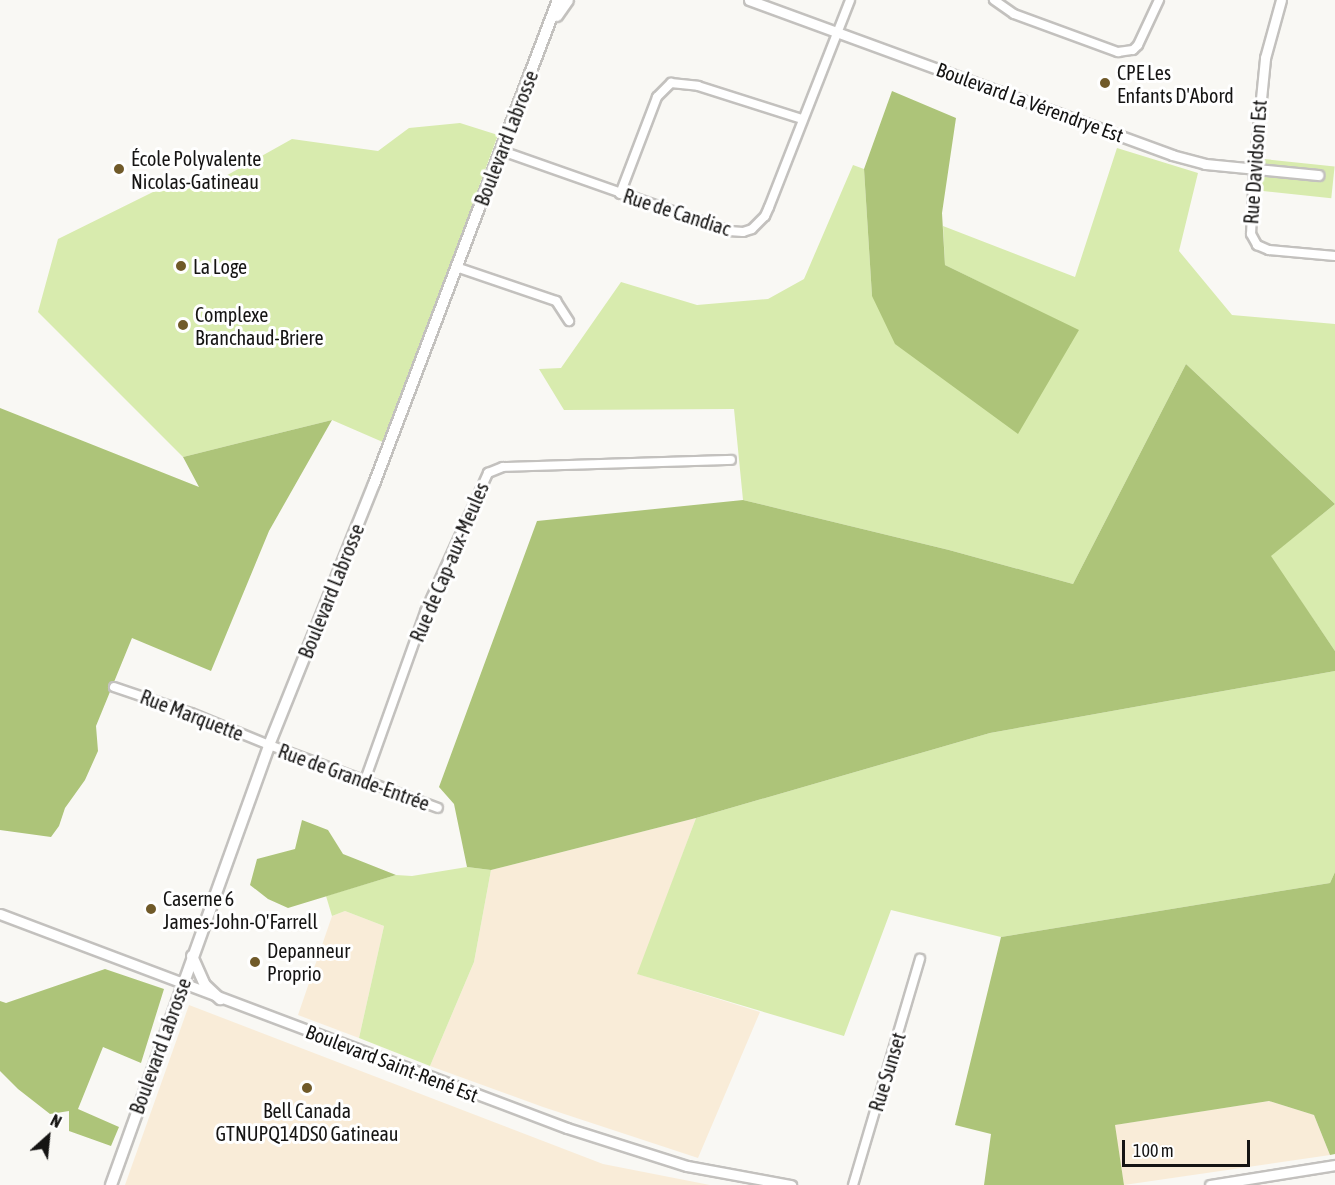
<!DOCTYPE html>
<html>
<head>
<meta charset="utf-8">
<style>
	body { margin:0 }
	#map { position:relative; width:1335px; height:1185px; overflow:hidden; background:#f9f8f4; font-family:"Asap Condensed",sans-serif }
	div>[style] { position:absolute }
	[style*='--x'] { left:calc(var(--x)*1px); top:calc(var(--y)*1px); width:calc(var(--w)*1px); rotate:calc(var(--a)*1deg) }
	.industrial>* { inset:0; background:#f9ecd8 }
	.green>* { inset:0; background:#d8ebae; transform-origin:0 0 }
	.forest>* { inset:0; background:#adc479 }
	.roads { filter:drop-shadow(2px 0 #c3c1be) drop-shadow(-2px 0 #c3c1be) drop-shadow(0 2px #c3c1be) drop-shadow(0 -2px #c3c1be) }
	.minor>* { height:8px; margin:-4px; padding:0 4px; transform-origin:4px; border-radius:4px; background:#fff }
	.tertiary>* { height:9px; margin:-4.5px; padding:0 4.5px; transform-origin:4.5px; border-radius:4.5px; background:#fff }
	.secondary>* { height:10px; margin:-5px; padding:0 5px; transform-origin:5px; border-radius:5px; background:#fff }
	.dots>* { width:16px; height:16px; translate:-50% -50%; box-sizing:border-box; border:3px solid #fff; border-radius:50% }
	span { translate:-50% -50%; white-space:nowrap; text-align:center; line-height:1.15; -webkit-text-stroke:6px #fff; paint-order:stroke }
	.poi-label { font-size:20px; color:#151413 }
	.left { translate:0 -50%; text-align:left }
	.street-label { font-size:20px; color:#151413 }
	.north { position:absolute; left:18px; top:1107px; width:60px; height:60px; -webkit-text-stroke:4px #fff; paint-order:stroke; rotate:27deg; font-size:16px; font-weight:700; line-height:24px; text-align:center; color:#151413 }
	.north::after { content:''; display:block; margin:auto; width:21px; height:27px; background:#151413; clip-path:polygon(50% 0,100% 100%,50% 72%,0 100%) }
	.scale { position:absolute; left:1122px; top:1140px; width:128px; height:27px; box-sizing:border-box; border:3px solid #151413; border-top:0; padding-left:8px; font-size:18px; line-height:21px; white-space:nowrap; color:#151413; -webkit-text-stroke:4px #fff; paint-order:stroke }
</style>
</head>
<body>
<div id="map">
	<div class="industrial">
		<i style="clip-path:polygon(696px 818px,638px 974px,760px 1012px,698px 1158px,543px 1107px,430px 1066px,474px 962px,491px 870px)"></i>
		<i style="clip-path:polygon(345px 911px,384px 926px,359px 1038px,298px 1015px,332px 916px)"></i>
		<i style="clip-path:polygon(189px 1005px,603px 1164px,710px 1185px,125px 1185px)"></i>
		<i style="clip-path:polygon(1269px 1101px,1314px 1115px,1330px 1155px,1124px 1185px,1114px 1125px)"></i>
	</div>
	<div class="green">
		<i style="clip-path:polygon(460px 123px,498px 135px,385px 443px,332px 420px,183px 457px,38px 312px,58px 239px,153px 192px,206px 187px,292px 139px,378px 151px,409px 128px)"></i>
		<i style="clip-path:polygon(1117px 148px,1198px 173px,1179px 251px,1232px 315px,1335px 324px,1335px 504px,1186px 364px,1073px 584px,949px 550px,743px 500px,734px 409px,564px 410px,539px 369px,561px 368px,621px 282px,697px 305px,768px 299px,804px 279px,853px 165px,864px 169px,872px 296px,1079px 331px,945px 265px,943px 226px,1075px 277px)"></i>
		<i style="left:1264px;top:159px;width:71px;height:32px;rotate:6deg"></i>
		<i style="clip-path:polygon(1335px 504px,1335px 651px,1270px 556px)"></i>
		<i style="clip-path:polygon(1335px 671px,1335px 872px,1330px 883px,1001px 937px,891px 910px,844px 1036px,637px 974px,696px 818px,990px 733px)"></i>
		<i style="clip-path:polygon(467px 867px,491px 870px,474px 962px,430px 1066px,359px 1038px,384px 926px,345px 911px,332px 916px,326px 896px,396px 875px,412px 876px)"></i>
	</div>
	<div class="forest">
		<i style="clip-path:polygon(892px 91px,956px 118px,942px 213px,945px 265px,1079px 330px,1018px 434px,895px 344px,872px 296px,864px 169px)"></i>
		<i style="clip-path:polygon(1186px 364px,1335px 504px,1271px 556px,1335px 651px,1335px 671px,990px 733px,696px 818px,491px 870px,467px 867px,454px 804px,439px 787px,537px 521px,743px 500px,949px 550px,1073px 584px)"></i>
		<i style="clip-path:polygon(0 408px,199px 487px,183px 457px,332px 420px,269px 531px,211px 671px,132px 638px,96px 726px,98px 751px,85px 780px,65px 808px,59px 826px,51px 837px,0 830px)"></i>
		<i style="clip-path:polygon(302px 820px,328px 830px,343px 854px,396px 875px,288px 908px,268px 899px,250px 885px,257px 859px,295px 849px)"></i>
		<i style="clip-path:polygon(1335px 872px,1335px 1154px,1330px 1155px,1314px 1115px,1269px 1101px,1115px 1125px,1124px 1185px,984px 1185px,991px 1134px,955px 1125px,1001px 937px,1330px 883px)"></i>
		<i style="clip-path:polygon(105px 969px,164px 989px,141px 1063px,103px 1047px,78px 1109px,119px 1127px,111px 1146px,69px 1131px,69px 1111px,50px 1114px,18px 1089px,0 1071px,0 1001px,6px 1003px)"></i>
	</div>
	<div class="roads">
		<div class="minor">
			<i style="--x:994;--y:0;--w:24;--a:35"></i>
			<i style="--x:1014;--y:14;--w:111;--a:20.1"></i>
			<i style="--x:1118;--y:52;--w:15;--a:-8"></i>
			<i style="--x:1133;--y:50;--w:7;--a:-45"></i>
			<i style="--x:1138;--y:45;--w:50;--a:-65"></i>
			<i style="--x:502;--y:151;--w:241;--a:19.4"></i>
			<i style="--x:729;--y:231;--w:14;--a:4"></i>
			<i style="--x:743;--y:232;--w:9;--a:-18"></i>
			<i style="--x:752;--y:229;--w:18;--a:-45"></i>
			<i style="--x:765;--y:216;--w:10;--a:-66"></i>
			<i style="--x:769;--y:207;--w:222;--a:-68.6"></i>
			<i style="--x:1254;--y:169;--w:65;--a:92.6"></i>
			<i style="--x:1251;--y:234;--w:13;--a:61"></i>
			<i style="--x:1257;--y:245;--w:13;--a:23"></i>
			<i style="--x:1269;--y:250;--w:66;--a:5.2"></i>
			<i style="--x:620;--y:194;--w:104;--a:-69.1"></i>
			<i style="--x:657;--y:97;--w:20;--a:-45"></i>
			<i style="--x:671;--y:83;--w:27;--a:6"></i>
			<i style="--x:698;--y:86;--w:109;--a:17.6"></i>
			<i style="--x:456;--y:267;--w:106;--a:18.8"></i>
			<i style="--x:556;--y:301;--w:24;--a:57"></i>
			<i style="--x:114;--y:687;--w:81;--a:18.7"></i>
			<i style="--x:191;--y:713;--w:84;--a:22.3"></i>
			<i style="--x:269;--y:745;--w:180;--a:20.4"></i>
			<i style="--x:365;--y:780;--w:178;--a:-70.3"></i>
			<i style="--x:425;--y:612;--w:153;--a:-65.6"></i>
			<i style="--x:488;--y:473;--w:16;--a:-22"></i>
			<i style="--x:503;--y:467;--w:228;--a:-1.8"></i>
			<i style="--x:853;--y:1185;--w:236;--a:-73.5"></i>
		</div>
		<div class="tertiary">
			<i style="--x:749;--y:0;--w:451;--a:20.1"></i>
			<i style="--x:1172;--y:155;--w:34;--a:15"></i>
			<i style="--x:1205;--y:164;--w:114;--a:5.6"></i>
			<i style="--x:1254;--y:169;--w:112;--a:-84.3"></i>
			<i style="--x:1265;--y:58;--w:60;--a:-74.6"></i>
			<i style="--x:0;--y:914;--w:606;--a:20.68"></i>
			<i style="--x:567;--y:1128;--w:126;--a:17.6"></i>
			<i style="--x:687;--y:1166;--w:106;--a:10.4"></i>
			<i style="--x:1210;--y:1185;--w:127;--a:-9.1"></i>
		</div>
		<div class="secondary">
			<i style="--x:557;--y:16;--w:19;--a:-55"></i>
			<i style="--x:192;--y:956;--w:32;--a:66"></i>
			<i style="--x:205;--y:985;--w:21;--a:43"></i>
			<i style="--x:111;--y:1185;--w:468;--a:-70.2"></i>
			<i style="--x:269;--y:745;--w:281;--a:-68.1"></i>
			<i style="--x:374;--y:484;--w:518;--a:-69.18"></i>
		</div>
	</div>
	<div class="dots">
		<i style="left:1105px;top:83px;background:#705a29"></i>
		<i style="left:119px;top:169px;background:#705a29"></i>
		<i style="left:181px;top:266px;background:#705a29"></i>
		<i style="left:183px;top:325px;background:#705a29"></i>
		<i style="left:151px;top:909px;background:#705a29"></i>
		<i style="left:255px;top:962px;background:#705a29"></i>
		<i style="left:307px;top:1088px;background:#705a29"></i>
	</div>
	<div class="poi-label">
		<span class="left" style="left:1117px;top:84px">CPE Les<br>Enfants D'Abord</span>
		<span class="left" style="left:131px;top:170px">École Polyvalente<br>Nicolas-Gatineau</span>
		<span class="left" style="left:193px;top:266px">La Loge</span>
		<span class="left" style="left:195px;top:326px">Complexe<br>Branchaud-Briere</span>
		<span class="left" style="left:163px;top:910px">Caserne 6<br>James-John-O'Farrell</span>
		<span class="left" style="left:267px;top:962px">Depanneur<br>Proprio</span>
		<span style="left:307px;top:1122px">Bell Canada<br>GTNUPQ14DS0 Gatineau</span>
	</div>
	<div class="street-label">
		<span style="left:1030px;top:102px;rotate:20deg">Boulevard La Vérendrye Est</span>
		<span style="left:506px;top:138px;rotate:-69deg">Boulevard Labrosse</span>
		<span style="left:1255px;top:162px;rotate:-86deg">Rue Davidson Est</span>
		<span style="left:677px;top:212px;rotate:18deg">Rue de Candiac</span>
		<span style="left:449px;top:562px;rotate:-67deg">Rue de Cap-aux-Meules</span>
		<span style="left:331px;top:591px;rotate:-68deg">Boulevard Labrosse</span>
		<span style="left:192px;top:715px;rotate:21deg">Rue Marquette</span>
		<span style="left:354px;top:777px;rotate:20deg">Rue de Grande-Entrée</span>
		<span style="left:160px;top:1046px;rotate:-70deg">Boulevard Labrosse</span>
		<span style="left:392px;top:1063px;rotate:21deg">Boulevard Saint-René Est</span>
		<span style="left:887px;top:1072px;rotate:-73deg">Rue Sunset</span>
	</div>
	<div class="north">N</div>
	<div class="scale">100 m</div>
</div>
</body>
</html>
